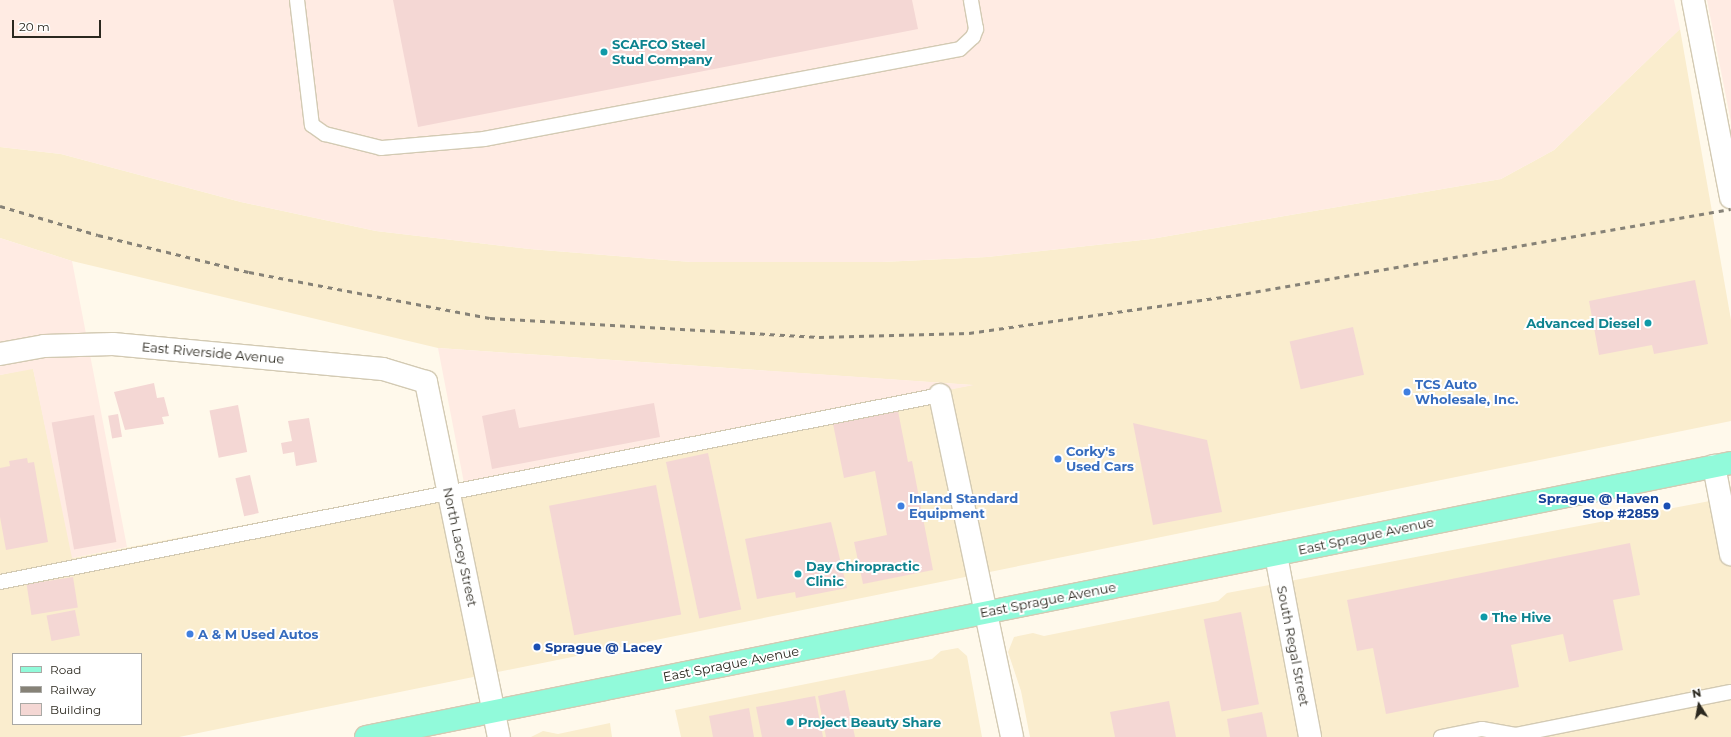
<!DOCTYPE html>
<html>
<head>
<meta charset="utf-8">
<style>
	body { margin:0 }
	#map { position:relative; width:1731px; height:737px; overflow:hidden; background:#fff9eb; font-family:Montserrat,sans-serif }
	div>[style] { position:absolute }
	[style*='--x'] { left:calc(var(--x)*1px); top:calc(var(--y)*1px); width:calc(var(--w)*1px); rotate:calc(var(--a)*1deg) }
	.built>* { inset:0; background:#faedce }
	.industrial>* { inset:0; background:#ffebe3 }
	.building>* { inset:0; background:#f4d7d4; transform-origin:0 0 }
	.roads { filter:drop-shadow(1px 0 #d3cab3) drop-shadow(-1px 0 #d3cab3) drop-shadow(0 1px #d3cab3) drop-shadow(0 -1px #d3cab3) }
	.lane>* { height:14px; margin:-7px; padding:0 7px; transform-origin:7px; border-radius:7px; background:#fff }
	.street>* { height:22px; margin:-11px; padding:0 11px; transform-origin:11px; border-radius:11px; background:#fff }
	.primary>* { height:22px; margin:-11px; padding:0 11px; transform-origin:11px; border-radius:11px; background:#91fada }
	.rail>* { height:3px; margin-top:-1.5px; transform-origin:0; background:repeating-linear-gradient(90deg,#868277 0 5px,transparent 0 10px) }
	.dots>* { width:11px; height:11px; translate:-50% -50%; box-sizing:border-box; border:2px solid #fff; border-radius:50% }
	span { translate:-50% -50%; white-space:nowrap; text-align:center; line-height:1.15; -webkit-text-stroke:4px #fff; paint-order:stroke }
	.culture-label { font-size:13px; color:#0d838f; font-weight:700 }
	.left { translate:0 -50%; text-align:left }
	.right { translate:-100% -50%; text-align:right }
	.street-label { font-size:13px; color:#2b281f }
	.shop-label { font-size:13px; color:#366cbe; font-weight:700 }
	.transit-label { font-size:13px; color:#164399; font-weight:700 }
	.legend { position:absolute; left:12px; top:653px; width:130px; height:72px; box-sizing:border-box; background:#fff; border:1px solid #aaa9a5; margin:0; padding:5px 7px; list-style:none; font-size:12px; color:#2b281f }
	.legend li { display:flex; align-items:center; gap:8px; height:20px }
	.legend b { width:20px; border:1px solid #aaa9a5 }
	.north { position:absolute; left:1679px; top:685px; width:40px; height:40px; -webkit-text-stroke:3px #fff; paint-order:stroke; rotate:349deg; font-size:11px; font-weight:700; line-height:16px; text-align:center; color:#2b281f }
	.north::after { content:''; display:block; margin:auto; width:14px; height:18px; background:#2b281f; clip-path:polygon(50% 0,100% 100%,50% 72%,0 100%) }
	.scale { position:absolute; left:12px; top:20px; width:89px; height:18px; box-sizing:border-box; border:2px solid #2b281f; border-top:0; padding-left:5px; font-size:12px; line-height:14px; white-space:nowrap; color:#2b281f; -webkit-text-stroke:3px #fff; paint-order:stroke }
</style>
</head>
<body>
<div id="map">
	<div class="built">
		<i style="clip-path:polygon(evenodd,1680px 29px,1731px 320px,1731px 421px,179px 737px,0 737px,0 375px,33px 368px,73px 558px,972px 385px,438px 348px,72px 261px,0 238px,0 147px,61px 154px,241px 202px,376px 231px,530px 249px,691px 262px,882px 262px,987px 257px,1151px 239px,1501px 179px,1554px 150px,1680px 29px,13px 654px,141px 654px,141px 724px,13px 724px,13px 654px)"></i>
		<i style="clip-path:polygon(1731px 497px,1731px 737px,1030px 737px,1021px 691px,1008px 652px,1014px 637px,1033px 633px,1044px 636px,1218px 601px,1227px 593px)"></i>
		<i style="clip-path:polygon(958px 648px,967px 656px,982px 737px,681px 737px,675px 710px,932px 659px,941px 651px)"></i>
		<i style="clip-path:polygon(610px 723px,612px 737px,531px 737px,543px 731px,558px 734px)"></i>
	</div>
	<div class="industrial">
		<i style="clip-path:polygon(0 0,1674px 0,1680px 29px,1554px 150px,1501px 179px,1151px 239px,987px 257px,882px 262px,691px 262px,530px 249px,376px 231px,241px 202px,61px 154px,0 147px)"></i>
		<i style="clip-path:polygon(1707px 0,1731px 0,1731px 122px)"></i>
		<i style="clip-path:polygon(0 238px,72px 261px,127px 547px,72px 558px,33px 369px,0 375px)"></i>
		<i style="clip-path:polygon(438px 348px,974px 385px,464px 483px)"></i>
	</div>
	<div class="building">
		<i style="clip-path:polygon(393px 0,912px 0,918px 29px,418px 127px)"></i>
		<i style="clip-path:polygon(1695px 280px,1708px 344px,1654px 354px,1652px 345px,1599px 355px,1589px 301px)"></i>
		<i style="left:1353px;top:327px;width:49px;height:65px;rotate:77deg"></i>
		<i style="clip-path:polygon(154px 383px,157px 398px,164px 397px,169px 416px,162px 417px,164px 424px,125px 430px,114px 392px)"></i>
		<i style="clip-path:polygon(654px 403px,660px 437px,492px 469px,482px 416px,515px 409px,519px 428px)"></i>
		<i style="left:238px;top:405px;width:48px;height:29px;rotate:79deg"></i>
		<i style="clip-path:polygon(898px 411px,908px 462px,912px 461px,933px 570px,863px 584px,854px 542px,887px 535px,875px 471px,844px 478px,833px 424px)"></i>
		<i style="left:118px;top:414px;width:23px;height:10px;rotate:80deg"></i>
		<i style="left:94px;top:415px;width:129px;height:43px;rotate:80deg"></i>
		<i style="clip-path:polygon(309px 418px,317px 462px,296px 466px,294px 452px,283px 454px,281px 443px,292px 441px,288px 421px)"></i>
		<i style="clip-path:polygon(1133px 423px,1207px 440px,1222px 512px,1153px 525px)"></i>
		<i style="left:708px;top:453px;width:160px;height:43px;rotate:78deg"></i>
		<i style="clip-path:polygon(27px 458px,28px 463px,34px 462px,48px 542px,6px 550px,0 517px,0 468px,10px 466px,9px 461px)"></i>
		<i style="left:250px;top:475px;width:39px;height:15px;rotate:77deg"></i>
		<i style="left:656px;top:485px;width:132px;height:109px;rotate:79deg"></i>
		<i style="clip-path:polygon(831px 522px,847px 588px,796px 598px,795px 592px,757px 599px,745px 539px)"></i>
		<i style="clip-path:polygon(1630px 543px,1640px 595px,1613px 600px,1623px 650px,1569px 662px,1563px 634px,1511px 645px,1519px 687px,1386px 714px,1373px 648px,1357px 651px,1347px 600px)"></i>
		<i style="left:73px;top:577px;width:31px;height:47px;rotate:81deg"></i>
		<i style="left:75px;top:610px;width:26px;height:29px;rotate:79deg"></i>
		<i style="left:1241px;top:612px;width:94px;height:38px;rotate:79deg"></i>
		<i style="clip-path:polygon(845px 690px,855px 737px,826px 737px,818px 696px)"></i>
		<i style="clip-path:polygon(815px 696px,823px 737px,762px 737px,756px 707px)"></i>
		<i style="clip-path:polygon(1169px 701px,1176px 737px,1115px 737px,1110px 712px)"></i>
		<i style="clip-path:polygon(749px 708px,754px 737px,713px 737px,709px 716px)"></i>
		<i style="clip-path:polygon(1262px 712px,1267px 737px,1230px 737px,1227px 719px)"></i>
	</div>
	<div class="roads">
		<div class="lane">
			<i style="--x:297;--y:0;--w:126;--a:83.2"></i>
			<i style="--x:312;--y:125;--w:16;--a:35"></i>
			<i style="--x:325;--y:134;--w:58;--a:14"></i>
			<i style="--x:381;--y:148;--w:103;--a:-5"></i>
			<i style="--x:484;--y:139;--w:484;--a:-10.7"></i>
			<i style="--x:960;--y:49;--w:18;--a:-43"></i>
			<i style="--x:973;--y:37;--w:9;--a:-69"></i>
			<i style="--x:976;--y:29;--w:29;--a:-100"></i>
			<i style="--x:0;--y:582;--w:958;--a:-11.25"></i>
			<i style="--x:1441;--y:737;--w:42;--a:-11"></i>
			<i style="--x:1482;--y:729;--w:34;--a:10"></i>
			<i style="--x:1515;--y:735;--w:220;--a:-11.3"></i>
		</div>
		<div class="street">
			<i style="--x:1693;--y:0;--w:201;--a:79.1"></i>
			<i style="--x:0;--y:354;--w:45;--a:-10.3"></i>
			<i style="--x:44;--y:346;--w:69;--a:-1.7"></i>
			<i style="--x:113;--y:344;--w:271;--a:5.3"></i>
			<i style="--x:383;--y:369;--w:45;--a:16.8"></i>
			<i style="--x:426;--y:382;--w:362;--a:78.4"></i>
			<i style="--x:940;--y:395;--w:349;--a:78.1"></i>
			<i style="--x:1714;--y:466;--w:90;--a:79.1"></i>
			<i style="--x:1276;--y:555;--w:185;--a:79.4"></i>
		</div>
		<div class="primary">
			<i style="--x:366;--y:737;--w:1392;--a:-11.35"></i>
		</div>
	</div>
	<div class="rail">
		<i style="--x:0;--y:206;--w:102;--a:16.5"></i>
		<i style="--x:98;--y:235;--w:155;--a:13.8"></i>
		<i style="--x:249;--y:272;--w:245;--a:10.8"></i>
		<i style="--x:490;--y:318;--w:330;--a:3.3"></i>
		<i style="--x:819;--y:337;--w:150;--a:-1.5"></i>
		<i style="--x:969;--y:333;--w:270;--a:-8.1"></i>
		<i style="--x:1236;--y:295;--w:502;--a:-9.86"></i>
	</div>
	<div class="dots">
		<i style="left:604px;top:52px;background:#0f9aa8"></i>
		<i style="left:1648px;top:323px;background:#0f9aa8"></i>
		<i style="left:1407px;top:392px;background:#3f7fe0"></i>
		<i style="left:1058px;top:459px;background:#3f7fe0"></i>
		<i style="left:901px;top:506px;background:#3f7fe0"></i>
		<i style="left:1667px;top:506px;background:#1a4fb4"></i>
		<i style="left:798px;top:574px;background:#0f9aa8"></i>
		<i style="left:1484px;top:617px;background:#0f9aa8"></i>
		<i style="left:190px;top:634px;background:#3f7fe0"></i>
		<i style="left:537px;top:647px;background:#1a4fb4"></i>
		<i style="left:790px;top:722px;background:#0f9aa8"></i>
	</div>
	<div class="culture-label">
		<span class="left" style="left:612px;top:52px">SCAFCO Steel<br>Stud Company</span>
		<span class="right" style="left:1640px;top:323px">Advanced Diesel</span>
		<span class="left" style="left:806px;top:574px">Day Chiropractic<br>Clinic</span>
		<span class="left" style="left:1492px;top:617px">The Hive</span>
		<span class="left" style="left:798px;top:722px">Project Beauty Share</span>
	</div>
	<div class="street-label">
		<span style="left:213px;top:353px;rotate:5deg">East Riverside Avenue</span>
		<span style="left:1366px;top:536px;rotate:-12deg">East Sprague Avenue</span>
		<span style="left:460px;top:547px;rotate:78deg">North Lacey Street</span>
		<span style="left:1048px;top:600px;rotate:-11deg">East Sprague Avenue</span>
		<span style="left:1293px;top:646px;rotate:79deg">South Regal Street</span>
		<span style="left:731px;top:664px;rotate:-11deg">East Sprague Avenue</span>
	</div>
	<div class="shop-label">
		<span class="left" style="left:1415px;top:392px">TCS Auto<br>Wholesale, Inc.</span>
		<span class="left" style="left:1066px;top:459px">Corky's<br>Used Cars</span>
		<span class="left" style="left:909px;top:506px">Inland Standard<br>Equipment</span>
		<span class="left" style="left:198px;top:634px">A &amp; M Used Autos</span>
	</div>
	<div class="transit-label">
		<span class="right" style="left:1659px;top:506px">Sprague @ Haven<br>Stop #2859</span>
		<span class="left" style="left:545px;top:647px">Sprague @ Lacey</span>
	</div>
	<ul class="legend">
	<li><b style="height:5px;background:#91fada"></b>Road</li>
	<li><b style="height:5px;background:#868277"></b>Railway</li>
	<li><b style="height:11px;background:#f4d7d4"></b>Building</li>
	</ul>
	<div class="north">N</div>
	<div class="scale">20 m</div>
</div>
</body>
</html>
